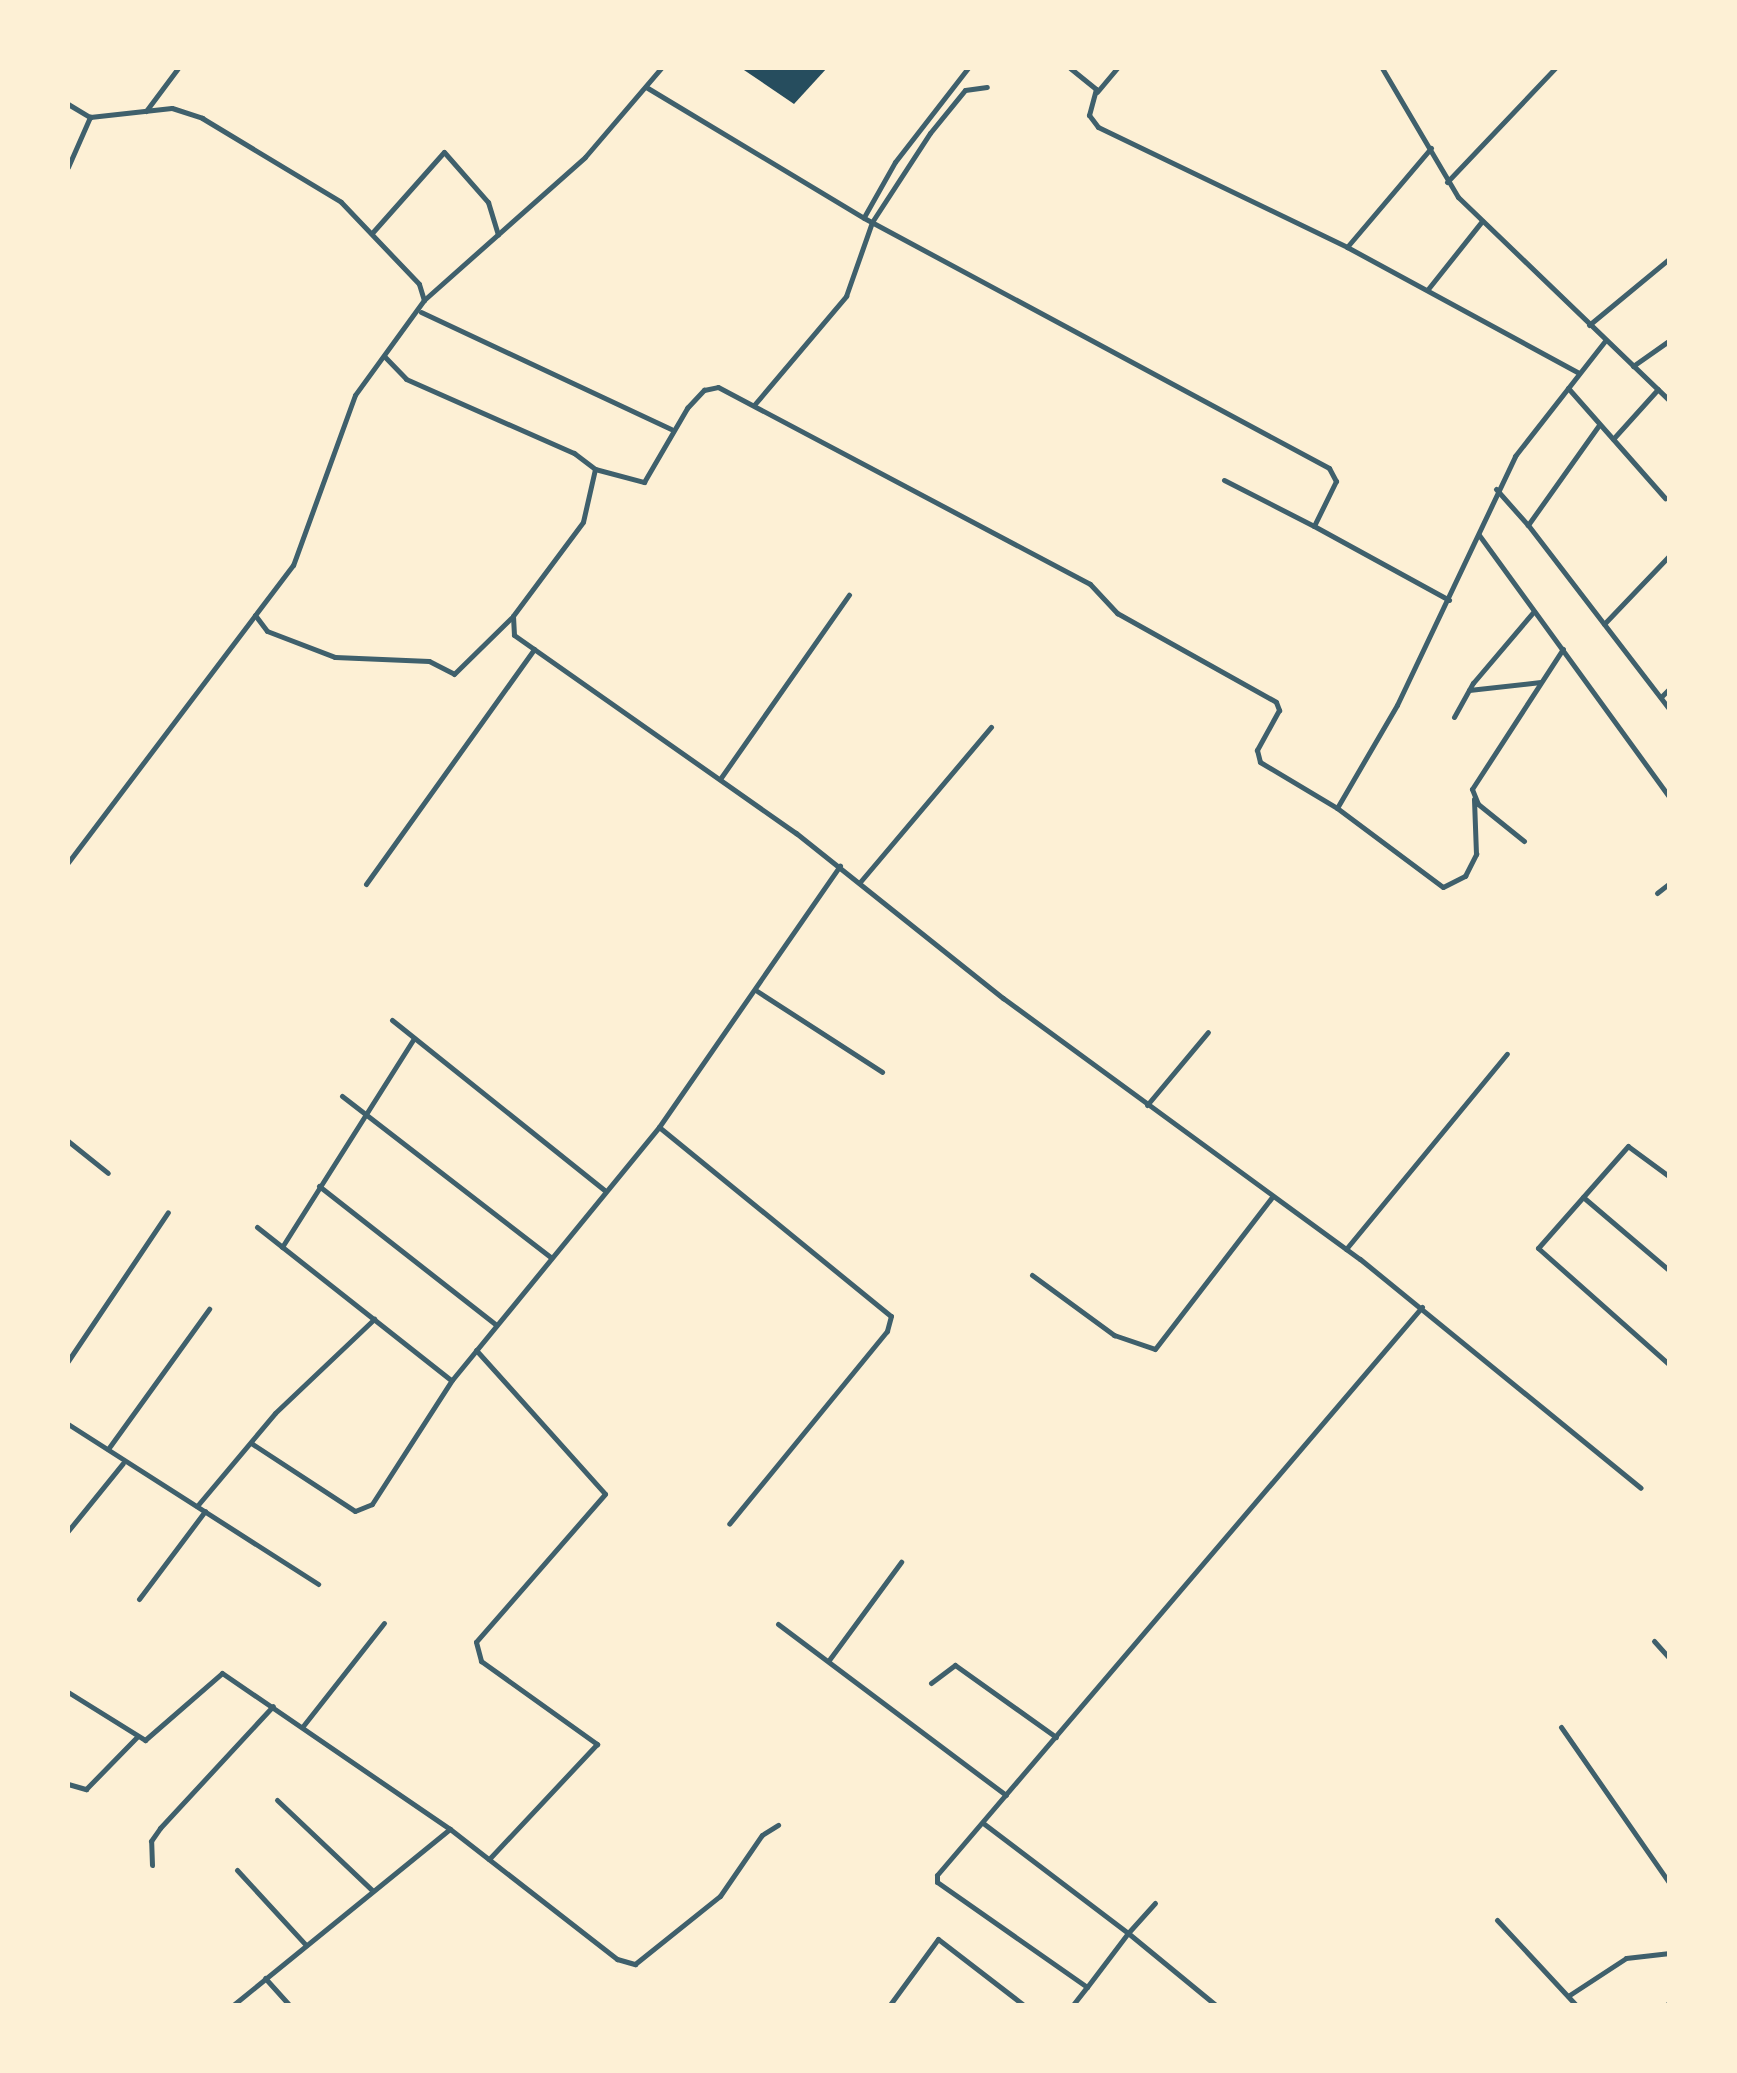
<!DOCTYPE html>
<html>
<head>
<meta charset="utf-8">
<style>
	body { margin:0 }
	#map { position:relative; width:1737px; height:2073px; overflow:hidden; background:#fdf0d5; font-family:"Titillium Web",sans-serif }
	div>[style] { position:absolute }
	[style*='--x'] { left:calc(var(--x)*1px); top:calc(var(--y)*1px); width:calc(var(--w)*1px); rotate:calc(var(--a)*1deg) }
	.building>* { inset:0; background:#264d5e }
	.minor>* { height:5px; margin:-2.5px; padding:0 2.5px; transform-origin:2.5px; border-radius:2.5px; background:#3f606c }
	span { translate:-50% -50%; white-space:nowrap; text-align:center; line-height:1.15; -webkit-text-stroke:10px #fdf0d5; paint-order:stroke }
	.frame { position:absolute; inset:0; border:70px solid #fdf0d5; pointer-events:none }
</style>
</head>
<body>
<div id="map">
	<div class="building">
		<i style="clip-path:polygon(741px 68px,827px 68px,794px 104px)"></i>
	</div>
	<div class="minor">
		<i style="--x:1070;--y:68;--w:33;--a:39"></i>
		<i style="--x:1096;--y:89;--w:27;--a:105"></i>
		<i style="--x:1089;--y:115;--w:15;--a:53"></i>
		<i style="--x:1098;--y:127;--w:276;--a:25.7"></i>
		<i style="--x:1347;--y:247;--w:264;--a:28.5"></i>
		<i style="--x:1382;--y:68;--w:150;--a:59.5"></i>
		<i style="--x:1458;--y:197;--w:294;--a:43.9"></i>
		<i style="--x:646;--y:87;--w:254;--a:31"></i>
		<i style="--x:864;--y:218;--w:528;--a:28.26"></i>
		<i style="--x:1329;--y:468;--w:15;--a:62"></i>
		<i style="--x:1336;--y:481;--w:50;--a:116.1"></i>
		<i style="--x:1314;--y:526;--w:154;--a:28.7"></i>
		<i style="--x:1097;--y:92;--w:31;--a:-50"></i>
		<i style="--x:68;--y:104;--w:26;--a:31"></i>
		<i style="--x:90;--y:117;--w:82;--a:-6.3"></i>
		<i style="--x:172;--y:108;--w:32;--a:18"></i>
		<i style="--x:202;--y:118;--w:162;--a:31.1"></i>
		<i style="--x:341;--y:202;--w:113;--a:46.4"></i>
		<i style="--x:419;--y:284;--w:17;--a:73"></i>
		<i style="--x:424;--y:300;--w:117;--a:126"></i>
		<i style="--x:355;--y:395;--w:181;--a:110"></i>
		<i style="--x:293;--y:565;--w:373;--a:127.1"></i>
		<i style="--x:146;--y:111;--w:54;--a:-53.3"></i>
		<i style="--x:68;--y:167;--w:55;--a:-66.3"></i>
		<i style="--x:1447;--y:182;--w:157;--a:-46.5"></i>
		<i style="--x:864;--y:217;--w:63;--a:-60.6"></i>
		<i style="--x:895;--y:162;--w:119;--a:-52.2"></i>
		<i style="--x:372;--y:233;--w:108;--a:-48.4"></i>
		<i style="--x:444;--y:152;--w:67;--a:48.7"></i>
		<i style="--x:488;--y:202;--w:34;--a:73"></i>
		<i style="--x:1347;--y:247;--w:130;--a:-49.7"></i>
		<i style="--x:1428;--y:289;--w:87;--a:-51.5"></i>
		<i style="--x:424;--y:300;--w:215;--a:-41.6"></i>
		<i style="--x:585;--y:157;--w:117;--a:-49.5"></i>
		<i style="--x:421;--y:312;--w:276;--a:25.1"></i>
		<i style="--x:1589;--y:325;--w:105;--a:-39.6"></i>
		<i style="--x:385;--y:357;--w:30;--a:46"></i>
		<i style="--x:406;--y:379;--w:184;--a:23.8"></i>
		<i style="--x:574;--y:453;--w:26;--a:37"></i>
		<i style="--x:595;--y:469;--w:54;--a:102.8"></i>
		<i style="--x:583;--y:522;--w:117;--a:126.7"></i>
		<i style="--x:513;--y:616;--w:19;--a:87"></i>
		<i style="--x:514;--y:635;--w:345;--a:35.1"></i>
		<i style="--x:796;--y:833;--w:265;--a:38.6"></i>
		<i style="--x:1003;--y:998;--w:442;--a:36.2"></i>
		<i style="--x:1360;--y:1259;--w:362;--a:39.2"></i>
		<i style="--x:1633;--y:366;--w:45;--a:-35.1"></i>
		<i style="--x:1568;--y:388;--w:147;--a:48.6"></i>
		<i style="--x:754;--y:405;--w:143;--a:-49.8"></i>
		<i style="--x:846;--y:296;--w:78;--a:-70.6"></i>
		<i style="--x:872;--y:222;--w:106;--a:-56.9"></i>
		<i style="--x:930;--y:133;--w:55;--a:-50.9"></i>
		<i style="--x:965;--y:90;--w:22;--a:-8"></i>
		<i style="--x:1599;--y:425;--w:123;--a:125.4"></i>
		<i style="--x:1528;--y:525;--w:233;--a:52.5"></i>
		<i style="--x:1613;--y:439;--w:67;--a:-48"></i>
		<i style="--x:595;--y:469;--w:51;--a:14.9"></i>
		<i style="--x:644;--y:482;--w:86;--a:-59.8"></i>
		<i style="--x:687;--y:408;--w:25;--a:-47"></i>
		<i style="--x:704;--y:390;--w:14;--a:-12"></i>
		<i style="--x:718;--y:387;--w:421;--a:27.9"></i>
		<i style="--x:1090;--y:584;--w:40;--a:47"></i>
		<i style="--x:1117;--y:613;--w:182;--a:29.2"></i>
		<i style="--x:1276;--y:702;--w:9;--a:69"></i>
		<i style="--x:1279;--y:710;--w:46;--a:118.8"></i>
		<i style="--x:1257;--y:750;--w:12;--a:76"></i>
		<i style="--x:1260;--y:762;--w:90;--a:30.9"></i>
		<i style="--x:1337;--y:808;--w:132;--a:36.7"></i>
		<i style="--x:1443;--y:887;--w:25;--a:-27"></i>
		<i style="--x:1465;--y:876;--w:25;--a:-63"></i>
		<i style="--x:1476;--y:854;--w:55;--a:-92.1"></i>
		<i style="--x:1224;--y:480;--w:101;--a:27.1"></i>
		<i style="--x:1496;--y:489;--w:47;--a:48.5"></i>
		<i style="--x:1479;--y:535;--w:325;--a:54"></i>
		<i style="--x:255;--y:615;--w:20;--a:53"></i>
		<i style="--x:267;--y:631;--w:73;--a:20.9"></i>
		<i style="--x:335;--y:657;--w:94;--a:2.4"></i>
		<i style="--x:429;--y:661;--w:28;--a:27"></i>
		<i style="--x:454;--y:674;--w:80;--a:-44.5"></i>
		<i style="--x:1604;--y:624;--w:95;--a:-46.3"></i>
		<i style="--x:1469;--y:690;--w:72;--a:-6.3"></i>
		<i style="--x:1661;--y:697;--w:13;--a:-45"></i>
		<i style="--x:1454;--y:717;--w:39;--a:-61"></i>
		<i style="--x:1473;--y:683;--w:94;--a:-49.7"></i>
		<i style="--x:720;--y:779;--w:225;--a:-55"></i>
		<i style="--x:1337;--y:808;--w:119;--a:-59.8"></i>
		<i style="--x:1397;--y:705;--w:276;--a:-64.6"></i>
		<i style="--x:1515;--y:456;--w:146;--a:-52"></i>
		<i style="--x:1524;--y:841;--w:59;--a:-141.2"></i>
		<i style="--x:1478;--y:804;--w:16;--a:-112"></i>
		<i style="--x:1472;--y:789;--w:167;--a:-57"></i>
		<i style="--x:860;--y:882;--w:203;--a:-49.8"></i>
		<i style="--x:366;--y:884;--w:289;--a:-54.4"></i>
		<i style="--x:1657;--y:893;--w:16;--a:-38"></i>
		<i style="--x:757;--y:991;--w:149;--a:32.9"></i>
		<i style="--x:392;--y:1020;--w:272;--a:38.7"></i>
		<i style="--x:342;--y:1096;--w:263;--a:37.7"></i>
		<i style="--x:1147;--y:1105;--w:95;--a:-50.1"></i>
		<i style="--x:659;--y:1127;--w:299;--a:39.2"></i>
		<i style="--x:891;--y:1316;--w:16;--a:105"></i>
		<i style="--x:887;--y:1331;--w:249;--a:129.3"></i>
		<i style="--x:68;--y:1141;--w:51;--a:38.7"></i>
		<i style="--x:1670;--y:1177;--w:52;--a:-143.6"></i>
		<i style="--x:1628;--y:1146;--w:136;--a:131.4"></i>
		<i style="--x:1538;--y:1248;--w:176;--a:41.6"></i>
		<i style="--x:319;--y:1186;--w:225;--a:38.1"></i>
		<i style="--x:1583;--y:1197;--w:114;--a:40.4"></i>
		<i style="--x:257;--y:1227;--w:247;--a:38.3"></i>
		<i style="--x:282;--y:1247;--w:247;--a:-57.7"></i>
		<i style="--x:1346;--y:1249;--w:253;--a:-50.5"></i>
		<i style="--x:1032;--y:1275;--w:102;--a:36.2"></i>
		<i style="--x:1114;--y:1335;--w:43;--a:18.9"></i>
		<i style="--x:1155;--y:1349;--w:192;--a:-52.4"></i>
		<i style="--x:476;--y:1350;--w:193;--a:48.1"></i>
		<i style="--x:605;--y:1494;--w:196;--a:131.1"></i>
		<i style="--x:476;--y:1642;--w:20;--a:75"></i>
		<i style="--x:481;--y:1661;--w:143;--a:35.6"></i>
		<i style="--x:597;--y:1744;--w:158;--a:133.2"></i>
		<i style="--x:68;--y:1361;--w:179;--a:-56.1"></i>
		<i style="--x:68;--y:1424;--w:297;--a:32.6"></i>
		<i style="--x:251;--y:1443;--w:124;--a:33.2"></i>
		<i style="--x:355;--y:1511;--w:18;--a:-22"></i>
		<i style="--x:372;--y:1504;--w:148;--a:-57.2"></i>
		<i style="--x:452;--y:1380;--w:327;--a:-50.7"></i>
		<i style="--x:659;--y:1127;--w:318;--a:-55.3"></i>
		<i style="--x:108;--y:1449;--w:173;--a:-54.2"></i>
		<i style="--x:197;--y:1506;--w:121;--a:-50"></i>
		<i style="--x:275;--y:1413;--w:137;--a:-43.5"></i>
		<i style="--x:68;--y:1531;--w:87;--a:-51"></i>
		<i style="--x:139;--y:1599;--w:110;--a:-53.1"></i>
		<i style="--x:778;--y:1624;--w:285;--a:36.9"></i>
		<i style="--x:1654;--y:1641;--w:24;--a:48"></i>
		<i style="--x:829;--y:1660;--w:122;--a:-53.7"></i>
		<i style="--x:931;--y:1683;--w:30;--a:-37"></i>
		<i style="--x:955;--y:1665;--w:124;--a:35.5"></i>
		<i style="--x:68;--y:1692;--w:91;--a:31.9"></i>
		<i style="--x:145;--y:1740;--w:102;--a:-41"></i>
		<i style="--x:222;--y:1673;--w:276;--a:34.4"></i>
		<i style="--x:450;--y:1829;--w:212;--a:37.9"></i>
		<i style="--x:617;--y:1959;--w:19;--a:16"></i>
		<i style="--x:635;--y:1964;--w:109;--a:-38.7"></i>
		<i style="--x:720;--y:1896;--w:74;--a:-55.5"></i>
		<i style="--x:762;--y:1835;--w:19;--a:-32"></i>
		<i style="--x:303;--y:1726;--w:131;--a:-51.8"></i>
		<i style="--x:1561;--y:1727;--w:191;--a:55.2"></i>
		<i style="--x:68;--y:1784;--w:19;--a:16"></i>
		<i style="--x:86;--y:1789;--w:73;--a:-45.6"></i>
		<i style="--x:277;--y:1800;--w:131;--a:43.5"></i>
		<i style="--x:983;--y:1823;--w:182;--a:37.2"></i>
		<i style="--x:1128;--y:1933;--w:68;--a:127.2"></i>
		<i style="--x:152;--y:1865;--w:24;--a:-92"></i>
		<i style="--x:151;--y:1841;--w:16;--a:-55"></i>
		<i style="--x:160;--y:1828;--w:166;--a:-47.2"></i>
		<i style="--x:237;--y:1870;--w:102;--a:47.4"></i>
		<i style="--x:1155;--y:1903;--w:40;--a:132"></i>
		<i style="--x:1128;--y:1933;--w:115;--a:39.4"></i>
		<i style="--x:1497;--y:1920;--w:117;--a:47.1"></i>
		<i style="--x:265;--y:1978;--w:38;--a:48"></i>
		<i style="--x:1568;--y:1996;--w:69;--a:-33.2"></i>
		<i style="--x:1626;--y:1958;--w:44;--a:-6.5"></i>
		<i style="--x:232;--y:2006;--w:281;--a:-39.1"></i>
		<i style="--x:889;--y:2006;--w:83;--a:-53.8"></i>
		<i style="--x:938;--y:1939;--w:110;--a:37.6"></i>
		<i style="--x:1072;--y:2006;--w:24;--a:-52"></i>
		<i style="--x:1087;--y:1987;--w:183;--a:-145"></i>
		<i style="--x:937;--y:1882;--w:7;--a:-90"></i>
		<i style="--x:937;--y:1875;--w:747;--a:-49.51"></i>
		<i style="--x:1666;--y:2006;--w:6;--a:-51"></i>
	</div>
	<div class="frame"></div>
</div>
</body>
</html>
